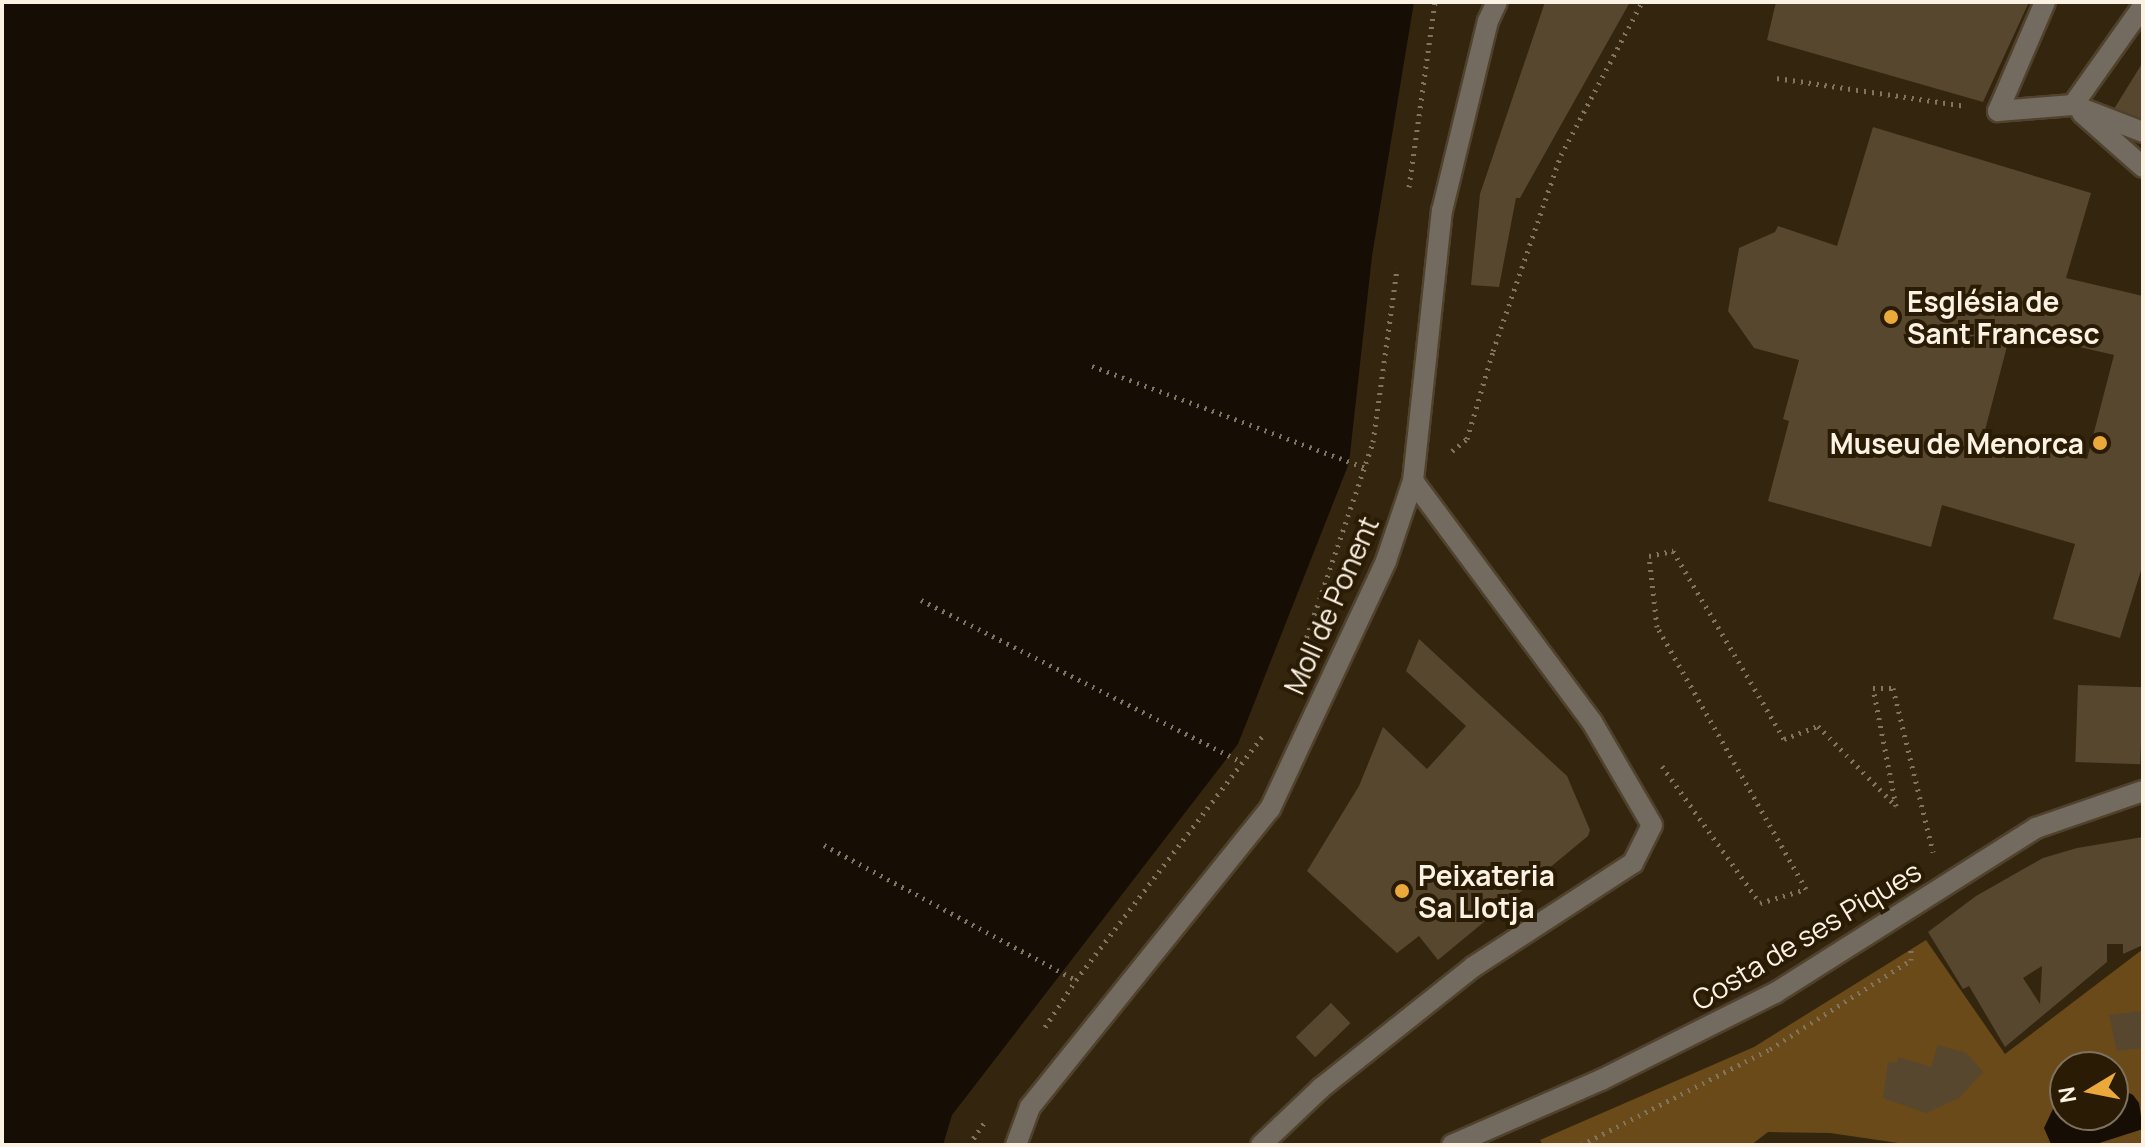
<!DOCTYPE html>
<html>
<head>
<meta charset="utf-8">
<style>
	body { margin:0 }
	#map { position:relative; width:2145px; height:1147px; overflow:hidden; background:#34250e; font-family:Manrope,sans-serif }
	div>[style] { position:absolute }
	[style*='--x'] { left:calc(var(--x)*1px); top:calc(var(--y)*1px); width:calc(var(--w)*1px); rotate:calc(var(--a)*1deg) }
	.green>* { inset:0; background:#694a18 }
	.water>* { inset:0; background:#160e04 }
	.building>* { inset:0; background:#57472f; transform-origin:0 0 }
	.path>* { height:5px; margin-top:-2.5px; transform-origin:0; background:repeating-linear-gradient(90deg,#817461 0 2px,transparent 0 8px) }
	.roads { filter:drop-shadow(2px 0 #50422c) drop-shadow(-2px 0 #50422c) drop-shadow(0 2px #50422c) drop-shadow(0 -2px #50422c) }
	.minor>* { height:20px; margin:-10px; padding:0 10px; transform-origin:10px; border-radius:10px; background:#736b60 }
	.dots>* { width:22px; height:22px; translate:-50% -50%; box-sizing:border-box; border:4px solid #2a1b05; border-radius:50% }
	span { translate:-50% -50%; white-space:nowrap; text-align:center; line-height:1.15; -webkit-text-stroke:8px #2a1b05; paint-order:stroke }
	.poi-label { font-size:28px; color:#fcf2e4; font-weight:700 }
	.left { translate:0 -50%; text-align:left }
	.right { translate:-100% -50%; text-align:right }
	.street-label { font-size:28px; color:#fcf2e4 }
	.frame { position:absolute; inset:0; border:4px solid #fcf2e4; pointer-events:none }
	.north { position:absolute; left:2049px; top:1051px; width:80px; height:80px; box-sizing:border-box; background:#2a1b05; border:2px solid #7e715e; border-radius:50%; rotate:260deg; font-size:22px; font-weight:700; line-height:32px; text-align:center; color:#fcf2e4 }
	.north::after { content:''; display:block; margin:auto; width:28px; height:36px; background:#eca93b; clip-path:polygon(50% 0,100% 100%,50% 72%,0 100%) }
</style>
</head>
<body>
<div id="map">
	<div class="green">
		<i style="clip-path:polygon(evenodd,1926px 940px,2005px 1054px,2143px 949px,2143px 1145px,1912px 1145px,1830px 1133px,1768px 1132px,1751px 1145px,1543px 1145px,1540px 1140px,1754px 1047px,1926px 940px,2065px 1067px,2113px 1067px,2113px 1115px,2065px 1115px,2065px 1067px)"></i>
	</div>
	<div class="water">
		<i style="clip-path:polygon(2px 2px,1414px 2px,1372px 256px,1349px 463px,1238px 744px,952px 1115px,943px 1145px,2px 1145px)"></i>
		<i style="clip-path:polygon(2121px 1089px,2133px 1095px,2139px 1103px,2143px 1129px,2093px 1145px,2051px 1144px,2044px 1128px,2053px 1109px,2065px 1103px,2065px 1115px,2113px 1115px,2113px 1090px)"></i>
	</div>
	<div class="building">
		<i style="clip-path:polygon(1545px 2px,1630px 2px,1520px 198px,1516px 198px,1499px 287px,1471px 285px,1480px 194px)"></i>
		<i style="clip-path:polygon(1776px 2px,2029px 2px,1983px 102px,1767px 40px)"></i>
		<i style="clip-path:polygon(2143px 62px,2143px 125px,2114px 109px)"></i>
		<i style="clip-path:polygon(evenodd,1873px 127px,2091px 193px,2066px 278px,2143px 296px,2143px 564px,2120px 638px,2053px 619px,2075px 544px,1942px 505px,1931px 547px,1768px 501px,1789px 421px,1783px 419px,1799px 360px,1754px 348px,1728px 311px,1739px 248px,1775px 232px,1778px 226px,1837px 246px,1873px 127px,2011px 331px,2114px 355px,2087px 459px,1984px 434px,2011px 331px)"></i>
		<i style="clip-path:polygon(1419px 639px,1567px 776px,1590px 830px,1588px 836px,1438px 960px,1419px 936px,1397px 953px,1307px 871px,1359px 786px,1383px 727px,1427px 769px,1466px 726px,1406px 671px)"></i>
		<i style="left:2078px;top:685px;width:65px;height:77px;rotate:2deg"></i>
		<i style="clip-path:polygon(evenodd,2143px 837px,2143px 945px,2123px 954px,2123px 944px,2107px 944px,2107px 962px,2005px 1047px,1969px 986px,1963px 989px,1928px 932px,1976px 896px,2043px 858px,2077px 848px,2143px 837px,2042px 966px,2040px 1004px,2023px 978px,2042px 966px)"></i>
		<i style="left:1331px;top:1003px;width:28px;height:49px;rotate:46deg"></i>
		<i style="clip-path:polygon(2143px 1011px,2143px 1048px,2117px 1051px,2109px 1015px)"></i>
		<i style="clip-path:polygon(1938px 1045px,1966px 1053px,1983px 1072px,1959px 1098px,1926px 1113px,1883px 1098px,1888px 1062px,1897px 1063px,1898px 1057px,1931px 1067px)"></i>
	</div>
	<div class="path">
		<i style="--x:1777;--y:78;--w:191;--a:8.4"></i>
		<i style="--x:1409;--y:187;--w:187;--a:-82"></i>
		<i style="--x:1092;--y:366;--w:292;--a:20.4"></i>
		<i style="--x:1452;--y:451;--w:19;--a:-39"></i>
		<i style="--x:1467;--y:439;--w:92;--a:-73.5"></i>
		<i style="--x:1493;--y:351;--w:207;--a:-70.9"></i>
		<i style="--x:1561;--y:155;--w:173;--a:-62.1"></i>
		<i style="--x:921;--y:600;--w:360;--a:26.8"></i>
		<i style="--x:1304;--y:645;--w:214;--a:-71.2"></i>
		<i style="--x:1373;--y:442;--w:176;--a:-82.1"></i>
		<i style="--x:1662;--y:766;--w:168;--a:54.4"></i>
		<i style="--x:1760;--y:903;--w:48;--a:-16.9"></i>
		<i style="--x:1806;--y:889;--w:301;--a:-119.6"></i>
		<i style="--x:1657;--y:627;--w:71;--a:-96.4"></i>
		<i style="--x:1649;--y:556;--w:25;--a:-12"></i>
		<i style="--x:1673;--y:551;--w:218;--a:59.4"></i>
		<i style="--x:1784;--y:739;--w:36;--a:-21"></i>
		<i style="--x:1818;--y:726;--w:112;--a:45.7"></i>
		<i style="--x:1896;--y:806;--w:120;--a:-101"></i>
		<i style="--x:1873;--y:688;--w:20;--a:0"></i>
		<i style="--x:1893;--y:688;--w:169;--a:76.3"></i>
		<i style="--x:824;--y:845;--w:286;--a:28.2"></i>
		<i style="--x:1045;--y:1027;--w:56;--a:-56.6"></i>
		<i style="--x:1076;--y:980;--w:310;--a:-52.6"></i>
		<i style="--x:969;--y:1145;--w:30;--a:-56"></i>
		<i style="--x:1581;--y:1145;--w:212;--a:-26.9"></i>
		<i style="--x:1770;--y:1049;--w:167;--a:-32.3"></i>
		<i style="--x:1911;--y:960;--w:11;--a:-90"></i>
	</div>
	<div class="roads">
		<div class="minor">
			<i style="--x:2045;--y:2;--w:119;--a:113.3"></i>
			<i style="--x:1998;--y:111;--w:75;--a:-4.6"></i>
			<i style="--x:2073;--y:105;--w:75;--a:21.1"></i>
			<i style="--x:2073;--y:105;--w:121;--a:-54.7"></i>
			<i style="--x:2082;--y:113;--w:81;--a:41.5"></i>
			<i style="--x:1016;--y:1145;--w:40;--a:-69.8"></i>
			<i style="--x:1030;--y:1107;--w:383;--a:-51.2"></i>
			<i style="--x:1270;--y:809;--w:274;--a:-64.9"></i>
			<i style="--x:1386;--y:561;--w:84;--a:-71.4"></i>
			<i style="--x:1413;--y:481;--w:272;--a:-83.9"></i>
			<i style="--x:1442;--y:211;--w:195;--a:-76.4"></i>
			<i style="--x:1488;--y:21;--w:21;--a:-65"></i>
			<i style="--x:1261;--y:1145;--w:83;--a:-43.5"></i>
			<i style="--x:1321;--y:1088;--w:194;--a:-38.5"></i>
			<i style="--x:1473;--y:967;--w:191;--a:-33"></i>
			<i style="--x:1633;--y:863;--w:42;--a:-63.4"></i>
			<i style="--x:1652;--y:825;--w:119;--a:-120.2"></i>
			<i style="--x:1592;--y:722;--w:300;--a:-126.6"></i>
			<i style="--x:1452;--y:1145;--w:163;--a:-23.6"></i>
			<i style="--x:1601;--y:1080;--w:195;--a:-26.6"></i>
			<i style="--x:1775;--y:993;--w:309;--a:-32.3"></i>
			<i style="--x:2036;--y:828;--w:113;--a:-19.1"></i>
		</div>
	</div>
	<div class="dots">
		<i style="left:1891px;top:317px;background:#eca93b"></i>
		<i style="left:2100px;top:443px;background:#eca93b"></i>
		<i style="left:1402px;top:891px;background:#eca93b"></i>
	</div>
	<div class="poi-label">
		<span class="left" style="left:1907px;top:317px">Església de<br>Sant Francesc</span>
		<span class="right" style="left:2084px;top:443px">Museu de Menorca</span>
		<span class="left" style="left:1418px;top:891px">Peixateria<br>Sa Llotja</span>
	</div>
	<div class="street-label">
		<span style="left:1331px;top:605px;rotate:-66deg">Moll de Ponent</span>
		<span style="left:1806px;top:935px;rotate:-31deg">Costa de ses Piques</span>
	</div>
	<div class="frame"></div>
	<div class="north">N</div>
</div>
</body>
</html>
